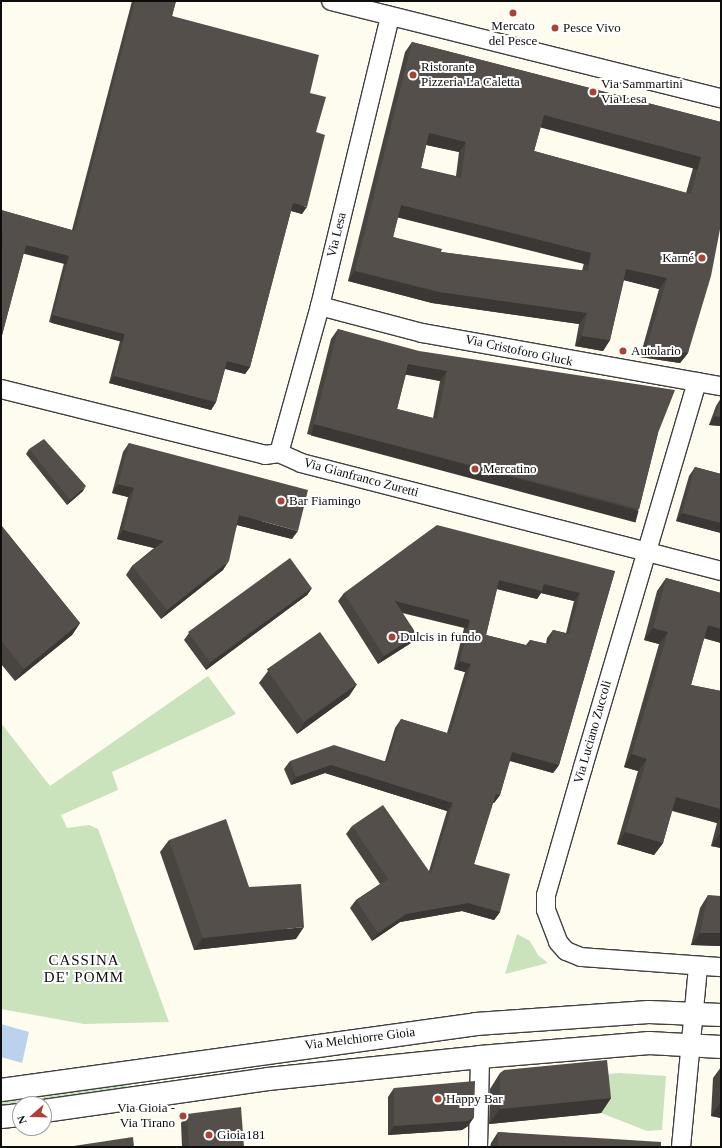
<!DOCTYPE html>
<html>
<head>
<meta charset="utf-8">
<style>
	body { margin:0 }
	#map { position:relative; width:722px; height:1148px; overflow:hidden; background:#fdfcef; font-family:"Times New Roman",serif }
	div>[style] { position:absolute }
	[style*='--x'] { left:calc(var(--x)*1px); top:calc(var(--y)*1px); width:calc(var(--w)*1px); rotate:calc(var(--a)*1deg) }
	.green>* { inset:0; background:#cbe3bd }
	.water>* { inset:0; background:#bad2ee }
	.roads { filter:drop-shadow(1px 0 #404040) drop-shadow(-1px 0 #404040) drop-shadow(0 1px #404040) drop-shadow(0 -1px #404040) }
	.minor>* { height:18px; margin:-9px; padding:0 9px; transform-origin:9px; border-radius:9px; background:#fff }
	.tertiary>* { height:22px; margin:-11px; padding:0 11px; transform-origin:11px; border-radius:11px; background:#fff }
	.wall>* { inset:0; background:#484440 }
	.shaded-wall>* { inset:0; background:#3b3734; transform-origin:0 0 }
	.building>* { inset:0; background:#544f4a; transform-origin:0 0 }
	.dots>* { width:11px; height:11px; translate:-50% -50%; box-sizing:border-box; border:2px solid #fff; border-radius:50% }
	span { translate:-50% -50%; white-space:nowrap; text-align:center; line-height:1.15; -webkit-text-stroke:4px #fff; paint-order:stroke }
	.poi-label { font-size:13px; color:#0d0d0d }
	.left { translate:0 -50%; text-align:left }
	.right { translate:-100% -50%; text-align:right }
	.street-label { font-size:13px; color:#0d0d0d }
	.quarter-label { font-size:15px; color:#0d0d0d; letter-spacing:1px }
	.frame { position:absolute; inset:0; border:2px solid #0d0d0d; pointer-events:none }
	.north { position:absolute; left:12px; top:1096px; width:40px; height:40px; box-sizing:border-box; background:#fff; border:1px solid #9e9e9e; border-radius:50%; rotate:250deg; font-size:11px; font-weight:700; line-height:16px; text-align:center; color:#0d0d0d }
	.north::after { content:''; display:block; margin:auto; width:14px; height:18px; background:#aa4337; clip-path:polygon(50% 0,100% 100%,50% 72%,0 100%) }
</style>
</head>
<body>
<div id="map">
	<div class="green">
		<i style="clip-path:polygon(208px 676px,236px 714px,112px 772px,118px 790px,61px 815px,67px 828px,89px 825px,98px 829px,169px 1022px,84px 1024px,1px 1009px,1px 723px,50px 786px)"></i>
		<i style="clip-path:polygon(517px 934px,530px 941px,538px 955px,548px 963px,505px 974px)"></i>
		<i style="clip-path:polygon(620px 1073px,666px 1076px,662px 1130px,647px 1131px,601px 1113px,597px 1075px)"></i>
		<i style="clip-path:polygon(127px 1082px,127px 1088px,44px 1100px,44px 1095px)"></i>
		<i style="clip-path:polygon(32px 1097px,34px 1102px,1px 1108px,1px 1102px)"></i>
	</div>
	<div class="water">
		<i style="clip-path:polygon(1px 1024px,29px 1032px,22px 1063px,1px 1057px)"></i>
	</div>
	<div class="roads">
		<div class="minor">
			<i style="--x:331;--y:1;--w:402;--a:14"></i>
			<i style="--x:320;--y:306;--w:106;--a:14.8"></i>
			<i style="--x:422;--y:333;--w:304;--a:10.1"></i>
			<i style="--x:697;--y:382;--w:402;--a:106.5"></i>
			<i style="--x:583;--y:767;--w:133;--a:106.1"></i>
			<i style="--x:546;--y:895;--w:15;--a:90"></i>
			<i style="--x:546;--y:910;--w:34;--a:69"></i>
			<i style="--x:558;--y:942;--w:12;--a:48"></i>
			<i style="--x:566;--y:951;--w:16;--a:22"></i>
			<i style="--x:581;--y:957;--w:140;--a:4.1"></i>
			<i style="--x:1;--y:389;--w:272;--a:14"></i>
			<i style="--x:265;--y:455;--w:14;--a:-8"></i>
			<i style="--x:279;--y:453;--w:24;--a:24"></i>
			<i style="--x:301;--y:463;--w:434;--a:14.4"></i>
			<i style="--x:279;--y:453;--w:153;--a:-74.4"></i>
			<i style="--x:320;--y:306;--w:297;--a:-76.4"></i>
			<i style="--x:478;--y:1147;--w:90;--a:-88.7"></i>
			<i style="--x:681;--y:1147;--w:181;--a:-84.6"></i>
		</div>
		<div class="tertiary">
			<i style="--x:1;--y:1090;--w:480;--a:-7.9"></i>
			<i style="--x:476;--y:1024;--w:173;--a:-4"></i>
			<i style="--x:649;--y:1012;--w:72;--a:2.4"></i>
			<i style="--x:44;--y:1111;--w:226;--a:-8.1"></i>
			<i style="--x:268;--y:1079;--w:213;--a:-5.9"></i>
			<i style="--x:480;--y:1057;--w:170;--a:-4.7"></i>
			<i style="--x:649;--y:1043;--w:72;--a:3.2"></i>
			<i style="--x:1;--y:1117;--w:19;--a:-6"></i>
		</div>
	</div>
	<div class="wall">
		<i style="clip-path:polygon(132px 1px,176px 1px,172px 16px,310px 93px,316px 132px,302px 214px,291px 211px,250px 367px,245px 374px,225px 369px,216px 402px,211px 410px,109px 383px,120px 341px,49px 322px,64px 263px,24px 252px,1px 339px,1px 210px,72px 230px)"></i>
		<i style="clip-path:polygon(evenodd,412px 42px,721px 122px,688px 353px,680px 363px,640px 357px,659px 289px,624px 280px,610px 340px,603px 351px,575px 346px,579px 324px,432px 303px,348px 281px,405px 52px,412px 42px,541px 126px,693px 168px,686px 193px,534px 151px,541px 126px,412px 42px,426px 145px,459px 152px,456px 176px,421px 168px,426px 145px,412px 42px,398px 217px,584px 263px,582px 271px,441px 252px,393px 237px,398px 217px)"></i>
		<i style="clip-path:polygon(evenodd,338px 329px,658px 433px,639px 509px,632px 519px,307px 434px,331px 339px,338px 329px,406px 374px,440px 381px,433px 418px,397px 409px,406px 374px)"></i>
		<i style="clip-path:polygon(721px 398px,721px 426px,709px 425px,716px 406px)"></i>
		<i style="clip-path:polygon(129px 443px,292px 539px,237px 525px,223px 570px,161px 619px,126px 575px,132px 566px,154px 548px,117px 539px,128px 497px,112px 493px,123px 452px)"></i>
		<i style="clip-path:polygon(29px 449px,83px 491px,67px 505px,26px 454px)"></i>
		<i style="clip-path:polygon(695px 467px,721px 474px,721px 533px,676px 521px,689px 476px)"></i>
		<i style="clip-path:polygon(1px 525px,80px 623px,72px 635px,15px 681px,1px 664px)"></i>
		<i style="clip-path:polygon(evenodd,615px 571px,559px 765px,553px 773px,510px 761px,500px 795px,494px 803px,493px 802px,474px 864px,500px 912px,494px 920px,462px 911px,400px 922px,372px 941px,350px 908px,356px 900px,380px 884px,346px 834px,352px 826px,429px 871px,447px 811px,325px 773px,291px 785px,284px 769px,290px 761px,385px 761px,395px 728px,401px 719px,447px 733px,465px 672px,454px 669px,464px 628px,402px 613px,417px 635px,411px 643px,378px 664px,338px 601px,344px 593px,615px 571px,497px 589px,537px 599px,541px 593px,574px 601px,566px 633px,553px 630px,547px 638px,546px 644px,530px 640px,526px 645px,486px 635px,497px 589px)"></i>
		<i style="clip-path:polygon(666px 578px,721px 593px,721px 643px,704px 638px,691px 685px,721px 691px,721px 848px,711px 846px,717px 823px,672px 811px,663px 843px,654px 855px,617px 844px,638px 771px,624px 767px,659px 644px,644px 640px,657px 591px)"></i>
		<i style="clip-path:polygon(312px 588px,307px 595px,206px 670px,184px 640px,189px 633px)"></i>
		<i style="clip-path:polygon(268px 671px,357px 684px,349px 696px,297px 734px,259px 683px)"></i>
		<i style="clip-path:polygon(169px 840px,249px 887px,296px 939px,194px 950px,160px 852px)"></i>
		<i style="clip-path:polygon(708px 895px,721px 946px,691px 945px,700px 908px)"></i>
		<i style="clip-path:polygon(721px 1067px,721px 1118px,711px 1116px,713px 1078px)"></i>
		<i style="clip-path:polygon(500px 1073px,611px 1098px,601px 1113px,489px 1124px,490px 1089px)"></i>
		<i style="clip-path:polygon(394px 1088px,474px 1117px,468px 1126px,462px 1130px,388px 1135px,388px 1097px)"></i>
		<i style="clip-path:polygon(187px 1114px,244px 1147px,182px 1147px,181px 1123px)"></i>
		<i style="clip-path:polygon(498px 1132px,661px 1147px,490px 1147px,491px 1143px)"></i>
	</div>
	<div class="shaded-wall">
		<i style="left:544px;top:115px;width:163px;height:13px;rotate:15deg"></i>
		<i style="clip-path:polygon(429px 133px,466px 142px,459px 152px,422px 144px)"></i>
		<i style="clip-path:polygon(293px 203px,307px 207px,302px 214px,288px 210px)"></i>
		<i style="left:401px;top:205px;width:196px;height:13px;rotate:14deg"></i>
		<i style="left:26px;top:245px;width:44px;height:9px;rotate:14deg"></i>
		<i style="clip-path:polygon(626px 269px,667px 278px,659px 289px,619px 279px)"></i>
		<i style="clip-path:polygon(355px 271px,587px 313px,579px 324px,432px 303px,348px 281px)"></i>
		<i style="left:53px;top:315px;width:74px;height:8px;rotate:15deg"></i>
		<i style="clip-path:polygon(582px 336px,610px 340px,603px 351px,575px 346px)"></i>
		<i style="clip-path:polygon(647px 346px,688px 353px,680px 363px,640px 357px)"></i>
		<i style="clip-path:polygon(227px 361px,250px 367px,245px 374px,222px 368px)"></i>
		<i style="clip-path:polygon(408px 364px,447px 371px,440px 381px,402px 374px)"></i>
		<i style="clip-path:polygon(114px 376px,216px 402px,211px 410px,109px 383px)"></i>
		<i style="clip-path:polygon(715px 416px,721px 417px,721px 426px,709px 425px)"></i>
		<i style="left:314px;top:424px;width:336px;height:12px;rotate:15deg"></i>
		<i style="clip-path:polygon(118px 484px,134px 488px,128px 497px,112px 493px)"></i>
		<i style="clip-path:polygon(86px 486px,83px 491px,67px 505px,70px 500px)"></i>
		<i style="clip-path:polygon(682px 513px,721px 523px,721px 533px,676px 521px)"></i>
		<i style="clip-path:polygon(239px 515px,298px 531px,292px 539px,233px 524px)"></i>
		<i style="clip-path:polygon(123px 530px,164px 541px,158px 549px,117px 539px)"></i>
		<i style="clip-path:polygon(229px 561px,223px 570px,161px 619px,167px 610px)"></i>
		<i style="clip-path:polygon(499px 580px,544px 584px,580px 593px,574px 601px,541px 593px,537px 599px,493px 588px)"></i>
		<i style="clip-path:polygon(312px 588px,307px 595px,206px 670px,210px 663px)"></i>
		<i style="left:395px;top:601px;width:77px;height:9px;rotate:14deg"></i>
		<i style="clip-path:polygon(80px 623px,72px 635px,15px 681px,24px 669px)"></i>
		<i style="clip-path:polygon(708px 625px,721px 629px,721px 643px,699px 637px)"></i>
		<i style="clip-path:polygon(653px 628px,668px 632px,659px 644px,644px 640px)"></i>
		<i style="clip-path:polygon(417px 635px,411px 643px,378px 664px,384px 656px)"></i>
		<i style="clip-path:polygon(460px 661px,471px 664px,465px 672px,454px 669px)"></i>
		<i style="clip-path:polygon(357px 684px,349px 696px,297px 734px,305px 722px)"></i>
		<i style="clip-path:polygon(512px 752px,559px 765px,553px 773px,507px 760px)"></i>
		<i style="clip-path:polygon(632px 754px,647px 759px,638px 771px,624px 767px)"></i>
		<i style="clip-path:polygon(331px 765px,453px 803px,447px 811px,325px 773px,291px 785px,296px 777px)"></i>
		<i style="clip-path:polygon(496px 794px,500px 795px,494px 803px,490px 802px)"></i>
		<i style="clip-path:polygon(676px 797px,721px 809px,721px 817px,717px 823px,668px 809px)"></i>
		<i style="clip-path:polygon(625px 832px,663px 843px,654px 855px,617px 844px)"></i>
		<i style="clip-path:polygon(720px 834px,721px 834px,721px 848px,711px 846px)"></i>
		<i style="clip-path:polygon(468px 903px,500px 912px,494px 920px,462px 911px,400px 922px,372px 941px,378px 933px,406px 914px)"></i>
		<i style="clip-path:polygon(304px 927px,296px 939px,194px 950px,203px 938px)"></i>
		<i style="clip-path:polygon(700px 933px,721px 933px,721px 946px,691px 945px)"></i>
		<i style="clip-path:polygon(611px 1098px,601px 1113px,489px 1124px,500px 1109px)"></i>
		<i style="clip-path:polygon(721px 1102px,721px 1118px,711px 1116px)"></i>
		<i style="clip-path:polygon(474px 1117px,468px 1126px,462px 1130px,388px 1135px,394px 1126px)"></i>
	</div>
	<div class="building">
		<i style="clip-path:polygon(135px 1px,176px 1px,172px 16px,319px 55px,310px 93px,326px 97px,316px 132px,325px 135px,307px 207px,293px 203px,250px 367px,227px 361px,216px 402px,114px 376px,125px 334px,53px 315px,69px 256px,26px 245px,1px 339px,1px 248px,3px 239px,1px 238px,1px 210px,75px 231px)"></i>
		<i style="clip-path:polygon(evenodd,412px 42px,721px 122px,721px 224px,711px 276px,688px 353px,647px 346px,667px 278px,626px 269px,610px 340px,582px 336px,587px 313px,439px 292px,355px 271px,412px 42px,544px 115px,701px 157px,691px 194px,534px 151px,544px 115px,412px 42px,429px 133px,466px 142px,461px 178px,421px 168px,429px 133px,412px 42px,401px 205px,591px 253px,588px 271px,441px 252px,442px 249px,393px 237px,401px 205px)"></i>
		<i style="clip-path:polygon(evenodd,338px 329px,419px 351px,675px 390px,658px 433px,639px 509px,314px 424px,338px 329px,408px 364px,447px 371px,437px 419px,397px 409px,408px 364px)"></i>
		<i style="clip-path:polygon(721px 399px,721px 417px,715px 416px)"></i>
		<i style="clip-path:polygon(44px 439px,86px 486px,70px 500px,29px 449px)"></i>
		<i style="clip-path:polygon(129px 443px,308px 490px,298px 531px,239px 515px,229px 561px,167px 610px,132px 566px,164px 541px,123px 530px,134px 488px,118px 484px)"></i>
		<i style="clip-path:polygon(695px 467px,721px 474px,721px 523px,682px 513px)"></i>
		<i style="clip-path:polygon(1px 525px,80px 623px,24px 669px,1px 641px)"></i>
		<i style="clip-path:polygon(evenodd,437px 525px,615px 571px,559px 765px,512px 752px,500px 795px,496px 794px,474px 864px,510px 874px,500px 912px,468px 903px,406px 914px,378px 933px,356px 900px,388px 879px,352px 826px,383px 805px,431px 874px,453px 803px,331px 765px,296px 777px,290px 761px,334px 745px,387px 762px,401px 719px,450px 734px,471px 664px,460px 661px,470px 620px,395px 601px,417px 635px,384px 656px,344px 593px,437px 525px,499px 580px,542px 591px,544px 584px,580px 593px,569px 634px,553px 630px,549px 644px,530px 640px,529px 646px,486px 635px,499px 580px)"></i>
		<i style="left:290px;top:558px;width:37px;height:126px;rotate:54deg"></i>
		<i style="clip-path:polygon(666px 578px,721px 593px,721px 629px,708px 625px,691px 685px,721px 691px,721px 809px,676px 797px,663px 843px,625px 832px,647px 759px,632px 754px,668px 632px,653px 628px)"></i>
		<i style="left:320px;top:632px;width:64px;height:65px;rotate:55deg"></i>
		<i style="clip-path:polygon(226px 819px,249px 887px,301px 884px,304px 927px,203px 938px,169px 840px)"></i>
		<i style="clip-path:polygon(708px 895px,721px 896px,721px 933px,700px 933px)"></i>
		<i style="clip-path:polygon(607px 1060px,611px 1098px,500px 1109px,500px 1073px,504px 1070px)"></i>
		<i style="clip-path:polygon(475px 1081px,474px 1117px,468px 1121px,394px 1126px,394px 1088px)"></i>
		<i style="clip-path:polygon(241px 1107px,244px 1147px,189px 1147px,187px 1114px)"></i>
		<i style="clip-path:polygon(498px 1132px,661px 1142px,661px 1147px,498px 1147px)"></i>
		<i style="clip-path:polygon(133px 1137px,134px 1147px,67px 1147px)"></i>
	</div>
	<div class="dots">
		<i style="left:513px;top:13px;background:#aa4337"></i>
		<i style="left:555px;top:28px;background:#aa4337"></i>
		<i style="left:413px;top:75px;background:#aa4337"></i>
		<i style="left:593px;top:92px;background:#aa4337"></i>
		<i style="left:702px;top:258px;background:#aa4337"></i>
		<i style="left:623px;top:351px;background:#aa4337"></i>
		<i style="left:475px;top:469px;background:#aa4337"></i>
		<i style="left:281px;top:501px;background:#aa4337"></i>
		<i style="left:392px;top:637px;background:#aa4337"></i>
		<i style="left:438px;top:1099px;background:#aa4337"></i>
		<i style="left:183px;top:1116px;background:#aa4337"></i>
		<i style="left:209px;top:1135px;background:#aa4337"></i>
	</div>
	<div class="poi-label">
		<span style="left:513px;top:34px">Mercato<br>del Pesce</span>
		<span class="left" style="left:563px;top:28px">Pesce Vivo</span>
		<span class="left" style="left:421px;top:75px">Ristorante<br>Pizzeria La Caletta</span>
		<span class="left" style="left:601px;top:92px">Via Sammartini<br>Via Lesa</span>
		<span class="right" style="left:694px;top:258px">Karné</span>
		<span class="left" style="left:631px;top:351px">Autolario</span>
		<span class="left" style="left:483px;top:469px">Mercatino</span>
		<span class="left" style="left:289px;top:501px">Bar Fiamingo</span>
		<span class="left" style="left:400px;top:637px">Dulcis in fundo</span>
		<span class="left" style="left:446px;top:1099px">Happy Bar</span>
		<span class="right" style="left:175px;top:1116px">Via Gioia -<br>Via Tirano</span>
		<span class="left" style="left:217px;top:1135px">Gioia181</span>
	</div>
	<div class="street-label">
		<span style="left:337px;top:235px;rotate:-76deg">Via Lesa</span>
		<span style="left:519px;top:351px;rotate:12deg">Via Cristoforo Gluck</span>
		<span style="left:361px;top:478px;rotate:15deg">Via Gianfranco Zuretti</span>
		<span style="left:593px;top:732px;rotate:-74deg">Via Luciano Zuccoli</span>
		<span style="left:360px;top:1039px;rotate:-7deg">Via Melchiorre Gioia</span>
	</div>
	<div class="quarter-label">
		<span style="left:84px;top:969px">CASSINA<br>DE' POMM</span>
	</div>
	<div class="frame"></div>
	<div class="north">N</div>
</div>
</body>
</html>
